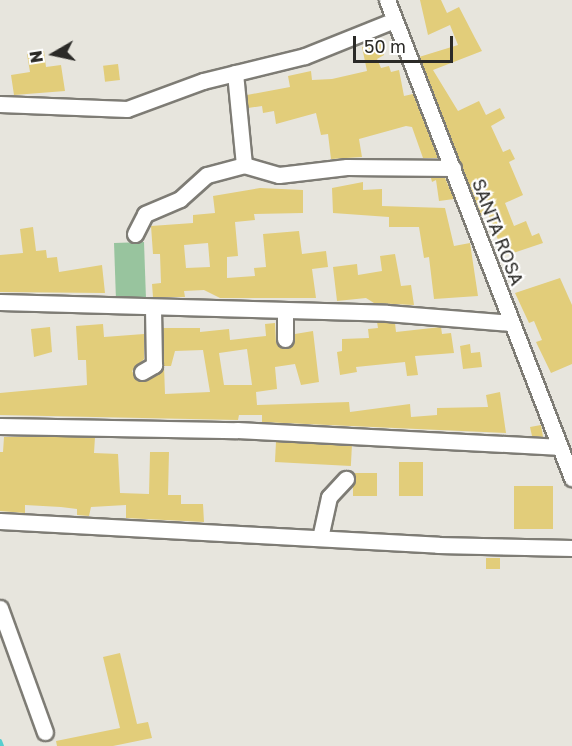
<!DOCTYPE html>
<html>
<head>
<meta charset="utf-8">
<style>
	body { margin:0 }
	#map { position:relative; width:572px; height:746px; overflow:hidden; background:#e7e5dd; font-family:"Golos Text",sans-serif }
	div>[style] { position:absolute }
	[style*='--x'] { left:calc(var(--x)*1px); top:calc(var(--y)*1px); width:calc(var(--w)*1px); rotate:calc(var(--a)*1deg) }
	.green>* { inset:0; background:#98c49e; transform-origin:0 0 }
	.stream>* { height:4px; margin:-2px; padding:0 2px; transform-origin:2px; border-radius:2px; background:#57cecf }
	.building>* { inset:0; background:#e2cd7a; transform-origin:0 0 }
	.roads { filter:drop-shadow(2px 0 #7e7c75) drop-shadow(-2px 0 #7e7c75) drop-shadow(0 2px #7e7c75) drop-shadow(0 -2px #7e7c75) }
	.minor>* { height:15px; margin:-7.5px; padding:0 7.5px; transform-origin:7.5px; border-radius:7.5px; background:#fff }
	span { translate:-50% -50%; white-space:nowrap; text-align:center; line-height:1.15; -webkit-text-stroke:4.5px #fff; paint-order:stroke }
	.street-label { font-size:18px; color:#2b2a27 }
	.north { position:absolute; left:24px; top:24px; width:60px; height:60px; -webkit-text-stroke:4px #fff; paint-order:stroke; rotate:261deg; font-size:16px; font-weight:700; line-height:24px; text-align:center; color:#2b2a27 }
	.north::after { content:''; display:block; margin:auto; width:21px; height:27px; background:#2b2a27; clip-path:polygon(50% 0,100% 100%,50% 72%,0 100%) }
	.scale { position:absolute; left:353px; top:36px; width:100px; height:27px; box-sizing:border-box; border:3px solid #2b2a27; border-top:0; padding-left:8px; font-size:18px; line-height:21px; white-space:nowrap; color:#2b2a27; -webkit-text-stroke:4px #fff; paint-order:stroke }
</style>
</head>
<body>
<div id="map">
	<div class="green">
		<i style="left:144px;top:242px;width:60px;height:30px;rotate:88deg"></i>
	</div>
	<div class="stream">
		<i style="--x:0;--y:741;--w:5;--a:68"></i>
	</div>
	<div class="building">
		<i style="clip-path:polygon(420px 0,441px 0,447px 13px,459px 7px,475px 38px,482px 51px,433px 70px,458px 111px,479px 101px,486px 115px,500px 108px,505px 118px,491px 126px,503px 152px,510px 149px,515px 159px,509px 162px,523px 195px,505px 203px,514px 226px,526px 221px,532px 236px,539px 233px,543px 243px,504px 256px,488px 213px,481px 216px,419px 57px,458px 45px,450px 25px,428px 35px)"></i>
		<i style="clip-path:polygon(381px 43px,384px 55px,377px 59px,381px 68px,389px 66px,391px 72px,399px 70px,404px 96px,413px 94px,438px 158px,423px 158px,412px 127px,406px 126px,359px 139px,362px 157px,331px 159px,328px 134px,321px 135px,316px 113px,276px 124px,274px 111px,263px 113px,262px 106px,248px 108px,247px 95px,290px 87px,288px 76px,311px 71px,312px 80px,332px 79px,367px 71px,362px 47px)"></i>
		<i style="clip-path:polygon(44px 51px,46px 67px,61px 65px,65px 91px,14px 95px,11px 75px,30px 72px,27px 54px)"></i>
		<i style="left:118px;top:64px;width:16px;height:15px;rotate:83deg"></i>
		<i style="clip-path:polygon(431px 178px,445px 178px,454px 199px,439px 201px,436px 180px,432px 182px)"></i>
		<i style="clip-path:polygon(363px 182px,363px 190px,382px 189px,382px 206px,445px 208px,454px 246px,470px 243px,478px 296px,434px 299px,429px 257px,424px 258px,419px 227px,389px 227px,389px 217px,333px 213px,332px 188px)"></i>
		<i style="clip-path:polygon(evenodd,260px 188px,303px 190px,303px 213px,254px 214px,255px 220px,235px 222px,238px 256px,227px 257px,227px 278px,255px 276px,254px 268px,266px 267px,263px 234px,299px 231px,302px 254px,326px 251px,328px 267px,312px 269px,316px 298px,220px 298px,204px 290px,184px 291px,185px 297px,153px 297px,152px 284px,161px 283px,160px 254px,153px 254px,151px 226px,193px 223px,193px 215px,215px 213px,213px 196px,260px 188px,208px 243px,210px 267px,186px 268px,184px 245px,208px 243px)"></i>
		<i style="clip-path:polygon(33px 227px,36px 251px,46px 250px,47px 258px,57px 257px,59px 272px,102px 265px,105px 293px,0 292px,0 255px,23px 253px,20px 229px)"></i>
		<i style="clip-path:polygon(395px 254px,401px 286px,411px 285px,414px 305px,374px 303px,366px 298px,337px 301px,333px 267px,357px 264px,358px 275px,382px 271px,380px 256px)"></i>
		<i style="clip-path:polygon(560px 278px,572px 305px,572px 364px,551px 373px,536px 342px,542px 340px,534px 321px,529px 323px,515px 293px)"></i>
		<i style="clip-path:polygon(377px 322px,395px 323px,396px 332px,441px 327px,442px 334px,451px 333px,454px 353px,415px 356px,418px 375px,407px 376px,405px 362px,356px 367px,357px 372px,340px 375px,337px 352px,342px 351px,342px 339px,369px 338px,368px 329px,378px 328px)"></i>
		<i style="clip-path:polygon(evenodd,275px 323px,276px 343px,284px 349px,293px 344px,295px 334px,313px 331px,319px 382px,301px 385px,295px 364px,275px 367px,277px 389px,256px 392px,257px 405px,349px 402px,350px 412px,410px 404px,411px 417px,437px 415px,437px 408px,488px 407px,486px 395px,500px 392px,506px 433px,262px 422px,262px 415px,239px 415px,238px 420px,0 415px,0 393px,87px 385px,86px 360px,78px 360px,76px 326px,103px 324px,104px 337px,144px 334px,144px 359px,132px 371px,137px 380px,143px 382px,163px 369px,163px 328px,200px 328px,200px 332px,229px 329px,230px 340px,266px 336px,265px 324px,275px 323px,247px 349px,252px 385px,224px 385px,219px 353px,247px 349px,275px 323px,203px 350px,210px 392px,165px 394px,164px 366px,171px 366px,175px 351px,203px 350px)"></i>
		<i style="clip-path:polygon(50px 327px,52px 352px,34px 357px,31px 329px)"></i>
		<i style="clip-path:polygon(470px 344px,471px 353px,480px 352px,482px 367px,463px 369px,460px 346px)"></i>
		<i style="clip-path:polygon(541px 425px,543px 437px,532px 436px,530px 427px)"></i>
		<i style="clip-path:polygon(4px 437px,95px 437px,94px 453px,118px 454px,120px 493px,149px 494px,150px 452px,169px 452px,168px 495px,181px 495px,181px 504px,203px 504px,204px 522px,126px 518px,126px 505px,91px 507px,89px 516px,77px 515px,77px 509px,61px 507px,25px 505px,25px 513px,0 511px,0 452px,3px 452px)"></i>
		<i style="left:276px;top:442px;width:76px;height:20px;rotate:3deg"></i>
		<i style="left:399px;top:462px;width:24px;height:34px"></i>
		<i style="left:353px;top:473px;width:24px;height:23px"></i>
		<i style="left:514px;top:486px;width:39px;height:43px"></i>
		<i style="left:486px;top:558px;width:14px;height:11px"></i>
		<i style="clip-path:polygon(120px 653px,137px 724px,148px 722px,152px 738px,113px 746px,57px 746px,56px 741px,120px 728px,103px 657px)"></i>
	</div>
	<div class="roads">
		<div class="minor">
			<i style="--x:387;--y:0;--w:513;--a:68.84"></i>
			<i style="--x:235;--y:73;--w:92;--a:84.4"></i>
			<i style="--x:0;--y:104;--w:127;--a:2.3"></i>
			<i style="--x:127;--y:109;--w:81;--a:-20.2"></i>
			<i style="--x:203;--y:81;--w:105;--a:-13.8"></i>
			<i style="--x:305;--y:56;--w:94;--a:-21.9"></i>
			<i style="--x:135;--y:234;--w:22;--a:-63"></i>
			<i style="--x:145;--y:214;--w:38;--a:-23"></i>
			<i style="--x:180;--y:199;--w:36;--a:-42"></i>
			<i style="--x:207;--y:175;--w:38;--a:-15"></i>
			<i style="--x:244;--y:165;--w:36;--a:16"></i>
			<i style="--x:279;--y:175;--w:68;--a:-6.7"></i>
			<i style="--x:347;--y:167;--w:106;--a:0.5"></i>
			<i style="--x:0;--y:302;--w:387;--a:1.6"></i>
			<i style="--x:387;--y:313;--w:125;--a:4.6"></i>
			<i style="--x:285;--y:339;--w:29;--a:-90"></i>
			<i style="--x:142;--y:372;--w:14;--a:-30"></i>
			<i style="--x:154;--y:365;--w:58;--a:-91"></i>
			<i style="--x:0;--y:426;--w:237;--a:1"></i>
			<i style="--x:237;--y:430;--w:320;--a:3"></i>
			<i style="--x:0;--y:521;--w:439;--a:3.1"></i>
			<i style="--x:438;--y:545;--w:134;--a:1.3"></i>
			<i style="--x:320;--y:538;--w:42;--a:-77.6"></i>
			<i style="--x:329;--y:497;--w:25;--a:-47"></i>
			<i style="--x:0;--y:608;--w:132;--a:70.1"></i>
		</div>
	</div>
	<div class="street-label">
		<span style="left:498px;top:232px;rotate:69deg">SANTA ROSA</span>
	</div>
	<div class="north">N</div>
	<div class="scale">50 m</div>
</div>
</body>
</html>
